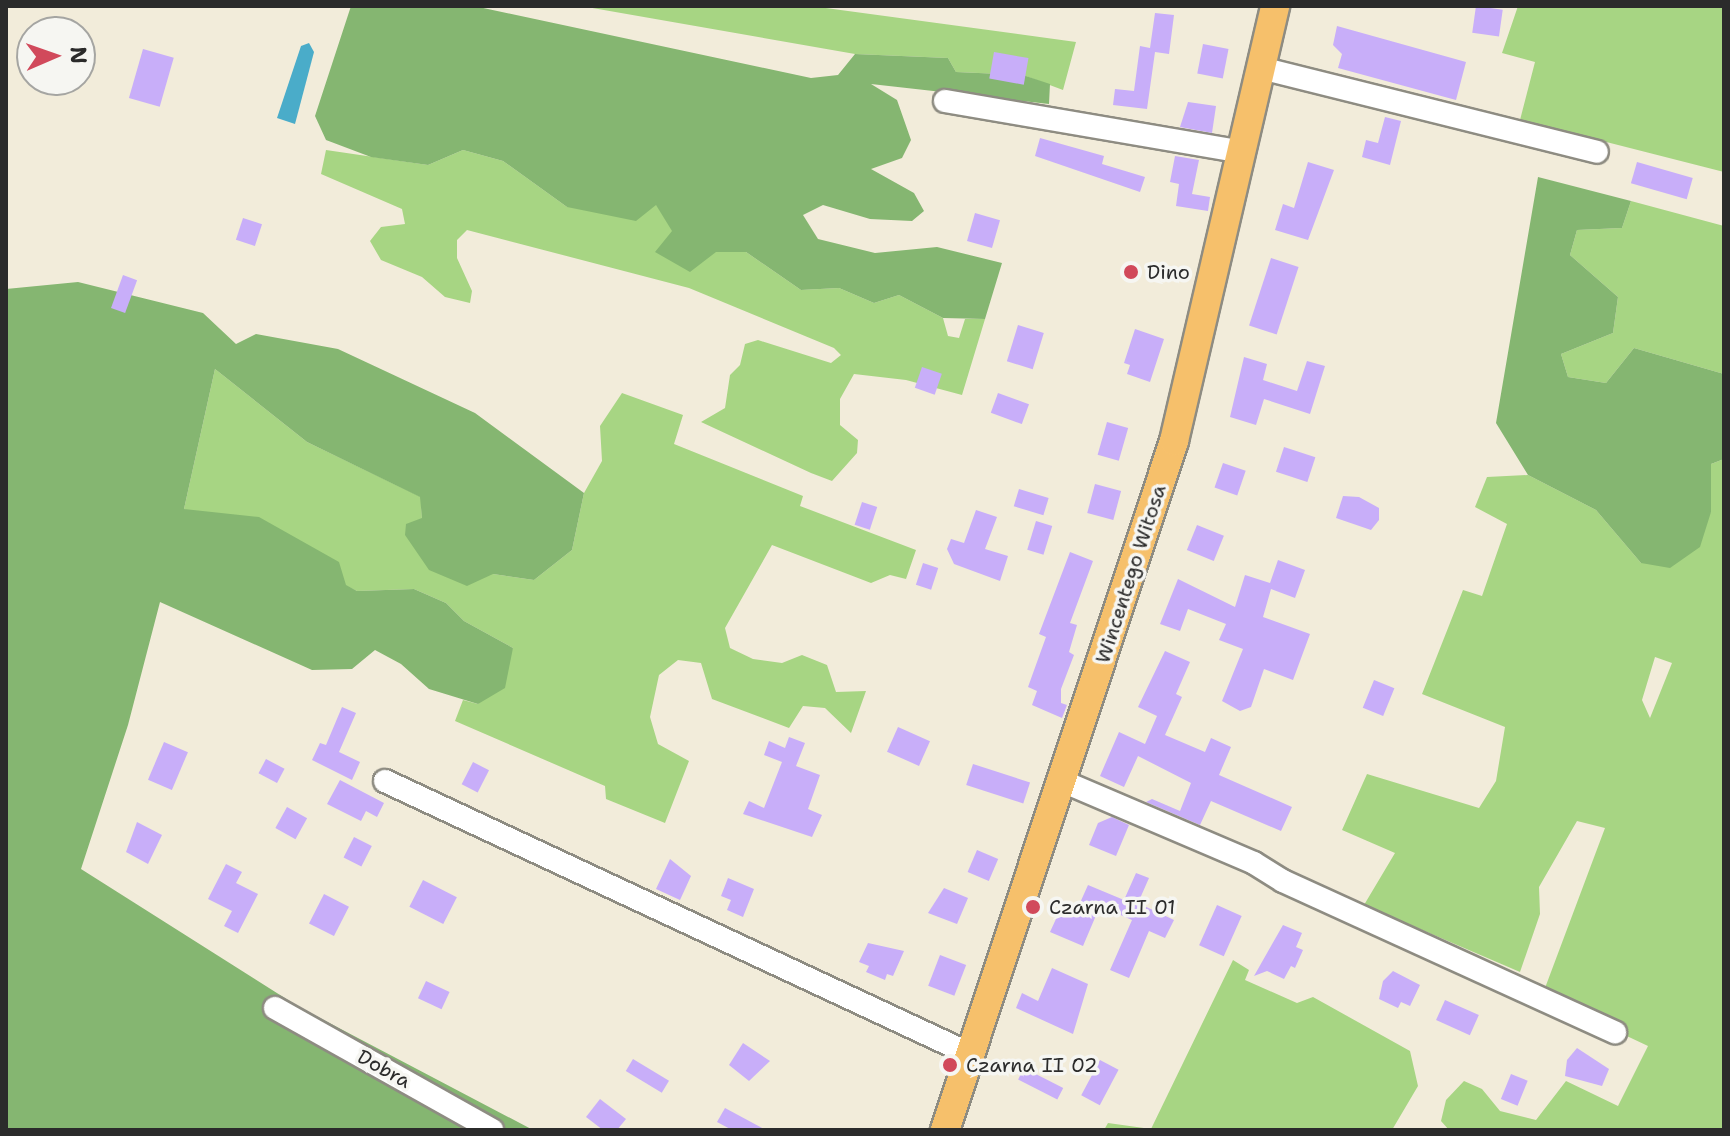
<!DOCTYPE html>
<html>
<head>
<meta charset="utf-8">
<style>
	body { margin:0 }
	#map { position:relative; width:1730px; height:1136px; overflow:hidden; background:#f2ecda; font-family:"Shantell Sans",sans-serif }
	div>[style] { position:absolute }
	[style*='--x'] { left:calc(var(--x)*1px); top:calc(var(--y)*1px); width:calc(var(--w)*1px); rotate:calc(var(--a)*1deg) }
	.green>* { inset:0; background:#a7d583 }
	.forest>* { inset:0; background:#85b671 }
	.water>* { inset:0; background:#4aacc9 }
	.building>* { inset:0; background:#c8aef9; transform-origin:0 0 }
	.roads { filter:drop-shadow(2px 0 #8e8c82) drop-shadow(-2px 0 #8e8c82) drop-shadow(0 2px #8e8c82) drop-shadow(0 -2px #8e8c82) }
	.minor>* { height:22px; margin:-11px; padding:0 11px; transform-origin:11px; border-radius:11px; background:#fff }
	.major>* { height:28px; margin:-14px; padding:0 14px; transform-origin:14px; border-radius:14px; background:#f6c06b }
	.dots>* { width:22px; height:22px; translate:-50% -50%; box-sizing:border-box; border:4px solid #f6f6f2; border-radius:50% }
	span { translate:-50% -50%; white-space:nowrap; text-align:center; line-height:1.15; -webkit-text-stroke:7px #f6f6f2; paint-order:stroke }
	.poi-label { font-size:20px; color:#2b2b2b }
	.left { translate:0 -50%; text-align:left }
	.street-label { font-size:20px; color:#2b2b2b }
	.frame { position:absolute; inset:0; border:8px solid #2b2b2b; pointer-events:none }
	.north { position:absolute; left:16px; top:16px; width:80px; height:80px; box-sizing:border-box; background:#f6f6f2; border:2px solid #a5a5a2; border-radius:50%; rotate:88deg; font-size:22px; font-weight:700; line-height:32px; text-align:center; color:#2b2b2b }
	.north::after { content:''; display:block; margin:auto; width:28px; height:36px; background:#d1495b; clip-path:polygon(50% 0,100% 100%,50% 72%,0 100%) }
</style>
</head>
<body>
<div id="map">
	<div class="green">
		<i style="clip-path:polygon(581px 6px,811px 6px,1076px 42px,1063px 90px,1023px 75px,956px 72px,948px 58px,855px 54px)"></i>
		<i style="clip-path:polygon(1518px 6px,1724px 6px,1724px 172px,1520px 120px,1535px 62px,1502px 53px)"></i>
		<i style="clip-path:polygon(326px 150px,428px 165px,463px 150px,503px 161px,567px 207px,656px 204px,673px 231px,716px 252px,746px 252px,801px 290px,839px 288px,874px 303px,899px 295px,943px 318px,948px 336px,959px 338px,965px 319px,985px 319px,962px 395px,906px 380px,854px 374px,840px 399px,840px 425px,858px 440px,857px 453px,832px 481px,811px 473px,701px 422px,725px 408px,730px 375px,740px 365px,745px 344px,758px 340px,831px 363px,841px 355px,834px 348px,689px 288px,467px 230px,457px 240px,457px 258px,472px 291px,470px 303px,445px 297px,422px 277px,381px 260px,370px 241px,381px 227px,405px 224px,402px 209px,321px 174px)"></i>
		<i style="clip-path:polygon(1631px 201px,1724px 226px,1724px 374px,1634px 348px,1606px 383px,1568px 377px,1561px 354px,1613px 333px,1618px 297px,1570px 255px,1577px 230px,1622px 228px)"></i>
		<i style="clip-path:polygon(215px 369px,307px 442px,421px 497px,422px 519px,493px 574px,534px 580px,572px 550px,584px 493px,602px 461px,600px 426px,622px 393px,683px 415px,674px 444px,803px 496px,800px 506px,916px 550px,906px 579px,890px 575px,871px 583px,772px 545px,725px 628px,730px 648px,753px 659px,782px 663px,802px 655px,827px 665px,836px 692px,866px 691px,851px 733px,825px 708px,803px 706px,789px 728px,712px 699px,701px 663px,678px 660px,659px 675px,650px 717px,658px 744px,689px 761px,665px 823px,606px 799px,605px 786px,455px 721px,463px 700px,478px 704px,513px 648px,464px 621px,446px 603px,414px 589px,357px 591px,184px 509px)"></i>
		<i style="clip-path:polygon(evenodd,1724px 459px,1724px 1130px,1449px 1130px,1441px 1121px,1446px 1100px,1464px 1081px,1482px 1089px,1500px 1111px,1536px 1120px,1566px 1081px,1618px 1106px,1648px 1046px,1542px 996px,1605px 828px,1577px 821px,1539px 887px,1540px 914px,1520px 972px,1364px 905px,1395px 853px,1342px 830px,1367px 774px,1479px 808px,1496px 781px,1505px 727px,1422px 694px,1463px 590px,1482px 596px,1507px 524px,1475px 507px,1487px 477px,1528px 475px,1596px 510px,1641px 563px,1711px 512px,1711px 464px,1724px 459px,1655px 657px,1672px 663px,1650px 718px,1642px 700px,1655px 657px)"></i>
		<i style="clip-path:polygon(1233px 960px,1249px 970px,1245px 980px,1297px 1003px,1313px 997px,1410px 1051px,1418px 1086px,1392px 1130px,1104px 1130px,1108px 1123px,1151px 1129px)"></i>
	</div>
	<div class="forest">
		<i style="clip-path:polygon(351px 6px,474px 6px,811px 78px,838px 75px,855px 54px,948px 58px,956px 72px,1023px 75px,1050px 84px,1049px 104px,871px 84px,897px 100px,911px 140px,902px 158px,871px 169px,914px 193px,924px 211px,912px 221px,870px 219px,823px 205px,803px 215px,818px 239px,875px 253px,937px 247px,1002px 263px,985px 319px,943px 318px,899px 295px,874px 303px,839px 288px,801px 290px,746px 252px,716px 252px,690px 272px,655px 252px,672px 231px,656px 205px,636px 221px,567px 207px,503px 161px,463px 150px,428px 165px,371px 157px,326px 140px,315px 116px)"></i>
		<i style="clip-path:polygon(1538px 177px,1631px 201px,1622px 228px,1577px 230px,1570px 255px,1618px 297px,1613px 333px,1561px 354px,1568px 377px,1606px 383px,1634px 348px,1724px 374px,1724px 459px,1711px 464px,1711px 512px,1700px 547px,1670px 568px,1641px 563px,1596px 510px,1528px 475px,1496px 423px)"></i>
		<i style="clip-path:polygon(78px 282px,203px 313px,236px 344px,256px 334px,338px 349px,475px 413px,584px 493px,572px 550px,534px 580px,493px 574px,467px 586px,429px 570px,405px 535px,406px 524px,422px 518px,420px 497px,307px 442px,215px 369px,184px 509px,259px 517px,339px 562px,346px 585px,357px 591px,414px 589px,446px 603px,464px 621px,513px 648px,505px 688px,478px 704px,429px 689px,401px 664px,375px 650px,352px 669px,312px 670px,160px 602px,128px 725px,81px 869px,299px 1007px,533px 1130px,6px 1130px,6px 289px)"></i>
	</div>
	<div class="water">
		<i style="clip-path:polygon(309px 43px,314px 52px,295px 124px,277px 118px,301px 46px)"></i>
	</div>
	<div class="building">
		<i style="left:1476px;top:6px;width:27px;height:27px;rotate:8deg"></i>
		<i style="clip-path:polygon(1155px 13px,1174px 15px,1169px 54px,1155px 52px,1147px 109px,1113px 105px,1115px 89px,1134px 91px,1140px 46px,1150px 48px)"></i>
		<i style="clip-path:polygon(1337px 26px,1466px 62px,1456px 100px,1338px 68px,1342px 54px,1333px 45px)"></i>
		<i style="left:1203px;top:44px;width:26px;height:30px;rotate:11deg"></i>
		<i style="left:143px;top:49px;width:32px;height:51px;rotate:16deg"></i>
		<i style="left:994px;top:52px;width:35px;height:27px;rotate:10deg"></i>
		<i style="clip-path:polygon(1188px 102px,1216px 106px,1212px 133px,1180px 127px)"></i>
		<i style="clip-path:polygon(1385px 117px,1401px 121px,1390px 165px,1362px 157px,1366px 140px,1378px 143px)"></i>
		<i style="clip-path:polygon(1040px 138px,1104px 156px,1102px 164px,1145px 177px,1140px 192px,1035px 156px)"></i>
		<i style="clip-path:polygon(1175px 156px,1199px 160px,1192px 194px,1210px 197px,1208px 211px,1176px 206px,1179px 184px,1170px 182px)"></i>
		<i style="clip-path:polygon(1308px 162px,1334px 170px,1308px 240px,1275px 230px,1283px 204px,1294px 208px)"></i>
		<i style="left:1637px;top:162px;width:58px;height:22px;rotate:16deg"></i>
		<i style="left:975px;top:213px;width:26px;height:29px;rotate:16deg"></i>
		<i style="left:243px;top:218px;width:20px;height:23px;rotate:18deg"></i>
		<i style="left:1271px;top:258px;width:29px;height:71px;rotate:18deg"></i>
		<i style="left:123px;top:275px;width:15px;height:35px;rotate:20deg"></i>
		<i style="left:1018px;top:325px;width:27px;height:38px;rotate:17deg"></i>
		<i style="clip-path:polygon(1135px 329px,1164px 339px,1150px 382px,1127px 374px,1130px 365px,1124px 363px)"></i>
		<i style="clip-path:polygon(1244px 357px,1267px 364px,1263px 380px,1297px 391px,1307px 361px,1325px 366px,1310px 414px,1264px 399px,1256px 425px,1230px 417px)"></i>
		<i style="left:922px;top:367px;width:21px;height:22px;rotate:19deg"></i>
		<i style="left:998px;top:393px;width:33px;height:21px;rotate:20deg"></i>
		<i style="left:1107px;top:422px;width:22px;height:34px;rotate:16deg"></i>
		<i style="left:1284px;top:447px;width:33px;height:26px;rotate:18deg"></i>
		<i style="left:1223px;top:463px;width:24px;height:26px;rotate:19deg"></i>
		<i style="left:1095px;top:484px;width:27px;height:30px;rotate:15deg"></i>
		<i style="left:1019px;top:489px;width:31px;height:18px;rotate:17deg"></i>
		<i style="clip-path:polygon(1343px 496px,1359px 497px,1379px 508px,1379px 520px,1371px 530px,1336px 518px)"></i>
		<i style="left:862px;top:502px;width:16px;height:24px;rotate:18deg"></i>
		<i style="clip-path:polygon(976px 510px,997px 517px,985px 549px,1008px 556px,1000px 581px,954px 564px,947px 549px,951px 539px,964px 543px)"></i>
		<i style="left:1036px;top:521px;width:17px;height:30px;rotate:17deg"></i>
		<i style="left:1197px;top:525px;width:29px;height:27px;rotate:22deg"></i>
		<i style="clip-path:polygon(1070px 552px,1093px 561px,1070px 623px,1077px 625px,1069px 652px,1074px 655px,1061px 689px,1061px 703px,1067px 705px,1062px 718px,1032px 705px,1037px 691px,1028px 687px,1046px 637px,1039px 634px)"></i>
		<i style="clip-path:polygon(1278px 560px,1305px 570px,1295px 598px,1271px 589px,1263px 617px,1310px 634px,1293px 680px,1264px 669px,1251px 707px,1240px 711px,1222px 701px,1243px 649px,1219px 640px,1226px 624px,1188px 609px,1180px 631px,1160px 624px,1178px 579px,1235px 607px,1245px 575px,1270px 583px)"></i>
		<i style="left:923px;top:563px;width:16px;height:23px;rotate:18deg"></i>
		<i style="clip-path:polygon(1165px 651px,1190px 662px,1176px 694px,1182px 697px,1165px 735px,1205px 752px,1211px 738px,1231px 747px,1219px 775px,1292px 807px,1281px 831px,1211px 801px,1200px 825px,1146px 802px,1152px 799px,1180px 811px,1191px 783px,1138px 756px,1124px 787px,1100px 776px,1119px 732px,1145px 744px,1157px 716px,1138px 707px)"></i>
		<i style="left:1374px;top:680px;width:22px;height:30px;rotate:22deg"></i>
		<i style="clip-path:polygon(342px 707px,356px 713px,339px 752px,360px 762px,352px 780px,312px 760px,320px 743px,326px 745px)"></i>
		<i style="left:898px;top:727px;width:35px;height:27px;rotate:24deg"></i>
		<i style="clip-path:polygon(789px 737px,805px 743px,796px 766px,820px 775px,808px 809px,822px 815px,812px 837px,743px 814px,749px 801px,764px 808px,782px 762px,764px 755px,769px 741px,785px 748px)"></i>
		<i style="left:164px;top:742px;width:26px;height:41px;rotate:23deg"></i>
		<i style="left:266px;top:759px;width:21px;height:16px;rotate:28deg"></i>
		<i style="left:473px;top:762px;width:18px;height:25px;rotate:27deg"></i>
		<i style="left:973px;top:764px;width:60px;height:22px;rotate:18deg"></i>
		<i style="clip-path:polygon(340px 780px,384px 803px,377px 817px,366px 811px,361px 821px,327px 804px)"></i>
		<i style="left:287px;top:807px;width:23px;height:24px;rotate:29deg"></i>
		<i style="clip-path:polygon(1112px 817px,1129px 825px,1116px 856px,1089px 845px,1098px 823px)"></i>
		<i style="clip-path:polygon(137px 822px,162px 835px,148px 864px,126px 852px)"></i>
		<i style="left:354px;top:837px;width:20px;height:23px;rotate:27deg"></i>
		<i style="left:977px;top:850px;width:23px;height:24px;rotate:23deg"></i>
		<i style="clip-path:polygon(670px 859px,691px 876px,680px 900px,656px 889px)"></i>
		<i style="clip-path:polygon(226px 864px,242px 872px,236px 883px,258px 894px,238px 933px,224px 926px,232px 911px,208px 899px)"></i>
		<i style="clip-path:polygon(1136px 873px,1149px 878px,1138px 903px,1174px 920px,1165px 938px,1149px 931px,1129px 978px,1110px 970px,1132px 920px,1100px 906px,1083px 946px,1050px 932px,1061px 908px,1075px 914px,1088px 885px,1124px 900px)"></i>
		<i style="clip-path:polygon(728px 878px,754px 889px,743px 917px,727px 910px,731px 900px,721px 896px)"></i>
		<i style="left:423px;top:880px;width:38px;height:30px;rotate:27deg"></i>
		<i style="clip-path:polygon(944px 888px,968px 898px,957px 924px,928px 913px)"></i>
		<i style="left:324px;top:894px;width:28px;height:33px;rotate:27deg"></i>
		<i style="left:1217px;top:905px;width:27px;height:44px;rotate:24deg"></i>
		<i style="clip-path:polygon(1283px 925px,1302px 933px,1296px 947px,1303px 950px,1295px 968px,1291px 966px,1284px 979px,1267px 971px,1254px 976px)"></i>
		<i style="clip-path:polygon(868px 943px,904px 951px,893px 976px,887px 974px,885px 980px,866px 972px,869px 966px,859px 962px)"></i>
		<i style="left:940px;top:955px;width:28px;height:33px;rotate:21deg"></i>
		<i style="clip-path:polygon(1052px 968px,1088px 984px,1073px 1034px,1016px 1008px,1022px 993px,1038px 1001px)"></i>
		<i style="clip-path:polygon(1393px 971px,1420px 985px,1410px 1006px,1401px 1002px,1398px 1008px,1379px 999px,1383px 981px)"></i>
		<i style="left:426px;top:981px;width:26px;height:19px;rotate:25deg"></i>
		<i style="left:1445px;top:1000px;width:37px;height:22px;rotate:24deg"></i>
		<i style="clip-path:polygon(743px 1043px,770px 1061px,749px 1081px,729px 1065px)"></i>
		<i style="clip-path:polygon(1577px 1048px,1609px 1069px,1602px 1086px,1565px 1076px,1567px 1060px)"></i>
		<i style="left:633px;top:1059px;width:42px;height:14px;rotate:31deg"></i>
		<i style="left:1100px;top:1060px;width:21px;height:40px;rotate:28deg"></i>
		<i style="left:1024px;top:1068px;width:44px;height:13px;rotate:27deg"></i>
		<i style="left:1511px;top:1074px;width:18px;height:27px;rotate:22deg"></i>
		<i style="clip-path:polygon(600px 1099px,626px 1119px,617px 1130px,603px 1130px,586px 1117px)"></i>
		<i style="clip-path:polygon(725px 1108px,766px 1130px,732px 1130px,717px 1122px)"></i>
	</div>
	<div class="roads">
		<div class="minor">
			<i style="--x:1261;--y:68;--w:346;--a:14"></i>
			<i style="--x:945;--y:101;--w:301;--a:9.7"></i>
			<i style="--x:385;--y:781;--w:646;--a:25.02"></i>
			<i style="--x:1062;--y:781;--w:209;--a:23.1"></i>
			<i style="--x:1254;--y:863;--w:34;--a:32"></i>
			<i style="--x:1283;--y:881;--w:365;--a:24.5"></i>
			<i style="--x:275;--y:1008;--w:249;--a:29.3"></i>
		</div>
		<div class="major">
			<i style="--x:945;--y:1130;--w:726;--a:-71.61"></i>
			<i style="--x:1174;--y:441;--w:447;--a:-76.9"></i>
		</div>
	</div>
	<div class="dots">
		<i style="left:1131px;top:272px;background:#d1495b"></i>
		<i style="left:1033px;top:907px;background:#d1495b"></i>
		<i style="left:950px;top:1065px;background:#d1495b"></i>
	</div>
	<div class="poi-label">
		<span class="left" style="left:1147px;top:272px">Dino</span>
		<span class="left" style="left:1049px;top:907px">Czarna II 01</span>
		<span class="left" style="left:966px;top:1065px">Czarna II 02</span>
	</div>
	<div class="street-label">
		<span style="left:1131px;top:574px;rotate:-72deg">Wincentego Witosa</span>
		<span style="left:384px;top:1069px;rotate:29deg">Dobra</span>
	</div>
	<div class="frame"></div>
	<div class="north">N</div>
</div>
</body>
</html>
